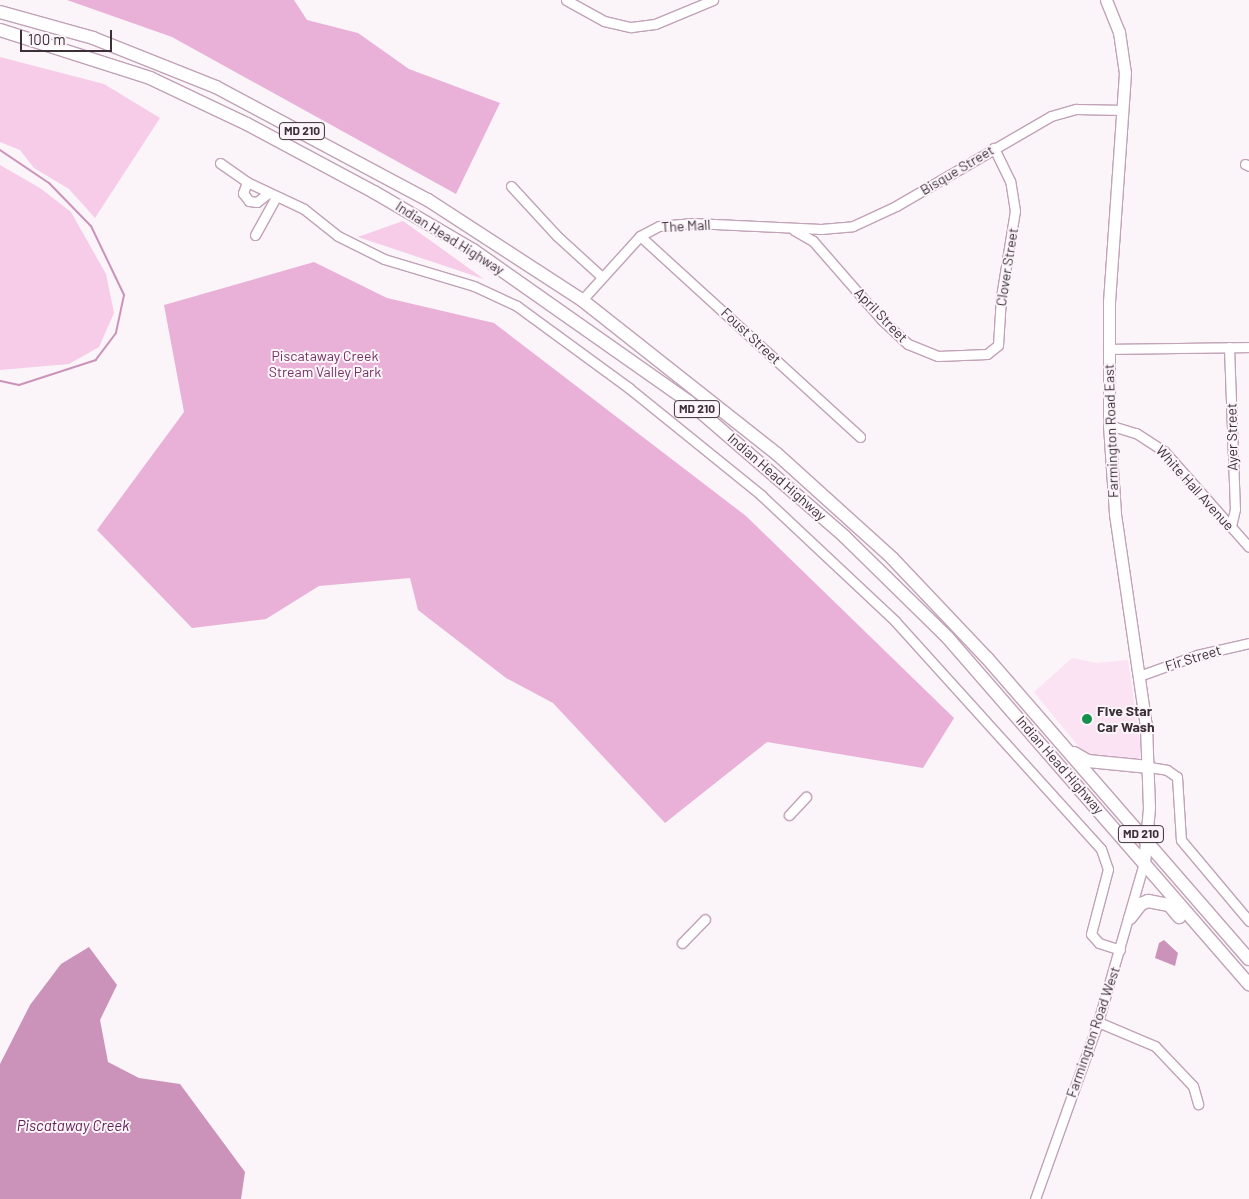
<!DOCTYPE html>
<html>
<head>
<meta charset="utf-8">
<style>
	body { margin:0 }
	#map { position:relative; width:1249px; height:1199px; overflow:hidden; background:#fbf4f9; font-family:Barlow,sans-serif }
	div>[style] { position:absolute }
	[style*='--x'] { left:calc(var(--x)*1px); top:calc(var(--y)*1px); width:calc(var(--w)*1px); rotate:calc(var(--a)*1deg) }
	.built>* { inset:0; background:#fbe3f3 }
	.green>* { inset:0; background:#f6cce8 }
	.forest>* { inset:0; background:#eab1d8 }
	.water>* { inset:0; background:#cb93b9 }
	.stream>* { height:2px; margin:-1px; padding:0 1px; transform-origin:1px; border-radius:1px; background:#cb93b9 }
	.roads { filter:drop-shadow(1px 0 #c1a2b7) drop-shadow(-1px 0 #c1a2b7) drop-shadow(0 1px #c1a2b7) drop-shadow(0 -1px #c1a2b7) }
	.minor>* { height:9px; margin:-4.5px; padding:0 4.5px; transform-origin:4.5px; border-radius:4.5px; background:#fff }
	.major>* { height:11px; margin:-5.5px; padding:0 5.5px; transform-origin:5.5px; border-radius:5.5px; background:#fff }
	.highway>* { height:12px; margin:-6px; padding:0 6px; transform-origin:6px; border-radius:6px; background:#fff }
	.dots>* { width:14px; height:14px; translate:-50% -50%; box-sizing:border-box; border:2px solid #fbf4f9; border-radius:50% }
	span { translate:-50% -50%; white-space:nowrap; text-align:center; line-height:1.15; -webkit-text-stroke:4px #fbf4f9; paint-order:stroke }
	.shield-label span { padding:1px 4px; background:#fbf4f9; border:1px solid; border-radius:4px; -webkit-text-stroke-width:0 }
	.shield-label { font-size:12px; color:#3c2f38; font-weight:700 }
	.street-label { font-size:14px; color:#3c2f38 }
	.park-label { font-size:14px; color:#743163 }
	.poi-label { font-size:14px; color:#3c2f38; font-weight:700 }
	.left { translate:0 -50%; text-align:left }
	.water-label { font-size:15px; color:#601e50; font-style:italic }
	.scale { position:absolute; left:20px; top:30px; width:92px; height:22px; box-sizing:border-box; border:2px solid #3c2f38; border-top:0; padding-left:6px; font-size:15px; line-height:18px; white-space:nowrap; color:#3c2f38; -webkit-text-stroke:4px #fbf4f9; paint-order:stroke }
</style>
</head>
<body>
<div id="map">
	<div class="built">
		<i style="clip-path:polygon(1072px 658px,1096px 663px,1128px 660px,1142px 757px,1132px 760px,1093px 757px,1079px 747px,1034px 692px)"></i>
	</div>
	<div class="green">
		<i style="clip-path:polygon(0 57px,104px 84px,160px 118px,95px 218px,69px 189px,34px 168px,20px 150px,0 142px)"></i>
		<i style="clip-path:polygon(0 165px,40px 188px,71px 212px,106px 274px,114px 313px,99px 347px,69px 364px,0 370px)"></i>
		<i style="clip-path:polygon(403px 221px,484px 279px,358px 237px)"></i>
	</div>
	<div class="forest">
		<i style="clip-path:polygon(67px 0,294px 0,307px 20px,358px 33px,409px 69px,500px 103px,456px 194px,172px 37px)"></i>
		<i style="clip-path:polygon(314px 262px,387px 298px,494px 323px,746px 516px,954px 718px,923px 768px,767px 742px,665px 823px,553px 703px,506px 678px,418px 610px,410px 578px,319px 586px,266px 619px,192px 628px,97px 530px,184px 412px,164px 305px)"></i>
	</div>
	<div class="water">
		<i style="clip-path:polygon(1164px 940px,1178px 953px,1175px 966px,1155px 958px,1159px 943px)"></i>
		<i style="clip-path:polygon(89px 947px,117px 985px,100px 1020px,108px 1062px,139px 1078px,180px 1084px,245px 1172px,241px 1199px,0 1199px,0 1064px,30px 1005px,61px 964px)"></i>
	</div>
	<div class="stream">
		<i style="--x:0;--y:150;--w:59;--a:34"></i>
		<i style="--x:49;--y:183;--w:60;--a:45.7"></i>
		<i style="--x:91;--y:226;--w:76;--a:64.4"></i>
		<i style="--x:124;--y:295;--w:39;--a:102"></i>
		<i style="--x:116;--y:333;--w:34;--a:127"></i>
		<i style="--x:96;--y:360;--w:81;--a:162"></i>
		<i style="--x:19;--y:385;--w:19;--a:-168"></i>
	</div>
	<div class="roads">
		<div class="minor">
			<i style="--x:566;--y:0;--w:43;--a:28.9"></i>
			<i style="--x:604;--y:21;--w:28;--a:13"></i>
			<i style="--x:631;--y:27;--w:24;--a:-7"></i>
			<i style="--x:655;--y:24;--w:63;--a:-22.5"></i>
			<i style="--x:220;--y:163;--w:33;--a:35"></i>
			<i style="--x:247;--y:182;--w:63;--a:25.3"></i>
			<i style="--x:304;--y:209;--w:43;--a:38.5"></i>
			<i style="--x:338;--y:236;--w:51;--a:26.6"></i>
			<i style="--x:384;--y:259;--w:94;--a:16.7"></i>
			<i style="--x:474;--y:286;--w:47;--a:24.9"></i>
			<i style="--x:517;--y:306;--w:139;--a:36.2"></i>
			<i style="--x:629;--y:388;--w:170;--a:39"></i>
			<i style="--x:761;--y:495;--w:184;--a:43.2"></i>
			<i style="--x:895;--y:621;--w:307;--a:47.9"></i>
			<i style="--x:1101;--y:849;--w:21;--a:71"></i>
			<i style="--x:1108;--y:869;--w:67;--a:104.7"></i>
			<i style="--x:1091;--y:934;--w:12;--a:48"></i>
			<i style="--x:1099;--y:943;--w:22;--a:18"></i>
			<i style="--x:1245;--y:164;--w:4;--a:27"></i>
			<i style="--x:247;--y:182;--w:12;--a:110"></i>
			<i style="--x:243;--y:193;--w:10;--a:53"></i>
			<i style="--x:249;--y:201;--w:8;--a:7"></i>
			<i style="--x:257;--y:202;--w:14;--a:-39"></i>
			<i style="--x:511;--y:186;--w:68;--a:47.4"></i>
			<i style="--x:557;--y:236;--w:59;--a:42.3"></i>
			<i style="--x:794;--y:230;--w:22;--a:30"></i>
			<i style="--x:813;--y:241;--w:105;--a:48.9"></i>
			<i style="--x:882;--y:320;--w:35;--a:43"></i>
			<i style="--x:908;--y:344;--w:32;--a:22"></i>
			<i style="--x:938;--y:356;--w:49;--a:-2.3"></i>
			<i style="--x:987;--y:354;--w:14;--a:-39"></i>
			<i style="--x:998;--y:345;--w:48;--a:-86.4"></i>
			<i style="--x:1001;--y:297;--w:87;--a:-80.8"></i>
			<i style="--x:1015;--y:211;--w:30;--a:-99"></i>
			<i style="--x:1010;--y:181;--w:37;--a:-116"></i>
			<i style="--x:255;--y:235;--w:43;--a:-61.1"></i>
			<i style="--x:640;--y:236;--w:298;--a:42.4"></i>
			<i style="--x:582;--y:300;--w:86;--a:-47.8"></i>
			<i style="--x:640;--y:236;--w:21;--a:-28"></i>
			<i style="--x:659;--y:226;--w:34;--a:-5"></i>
			<i style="--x:693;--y:223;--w:128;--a:2.7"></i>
			<i style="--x:821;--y:229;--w:32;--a:-5"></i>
			<i style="--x:853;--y:226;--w:47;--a:-24.9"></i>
			<i style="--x:896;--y:206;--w:179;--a:-30.1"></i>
			<i style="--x:1051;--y:116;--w:26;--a:-16"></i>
			<i style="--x:1076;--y:109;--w:47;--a:1.2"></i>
			<i style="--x:1229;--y:347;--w:162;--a:87.9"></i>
			<i style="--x:1235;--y:509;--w:17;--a:103"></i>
			<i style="--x:1108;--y:349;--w:141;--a:-0.8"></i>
			<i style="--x:1109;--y:425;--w:28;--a:17"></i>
			<i style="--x:1136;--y:433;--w:33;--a:33"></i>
			<i style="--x:1164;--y:451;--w:128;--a:48.5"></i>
			<i style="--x:1139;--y:676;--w:62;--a:-19.9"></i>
			<i style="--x:1197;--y:655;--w:53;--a:-13"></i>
			<i style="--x:1149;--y:767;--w:18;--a:9"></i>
			<i style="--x:1167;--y:770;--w:12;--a:35"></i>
			<i style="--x:1177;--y:777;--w:63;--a:86.4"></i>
			<i style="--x:1181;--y:840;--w:106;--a:50"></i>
			<i style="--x:789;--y:815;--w:25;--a:-47"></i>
			<i style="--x:682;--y:943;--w:33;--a:-46"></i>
			<i style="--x:1098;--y:1022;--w:62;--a:22.8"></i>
			<i style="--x:1155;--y:1046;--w:55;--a:46.5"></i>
			<i style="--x:1193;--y:1086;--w:19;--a:74"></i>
			<i style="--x:1035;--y:1199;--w:188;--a:-70.4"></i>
			<i style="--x:1098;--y:1022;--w:166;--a:-73.9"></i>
		</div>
		<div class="major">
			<i style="--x:1106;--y:0;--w:35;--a:68"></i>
			<i style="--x:1119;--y:32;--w:41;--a:81.7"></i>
			<i style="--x:1125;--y:73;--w:230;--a:94"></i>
			<i style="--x:1109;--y:302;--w:123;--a:90"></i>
			<i style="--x:1109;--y:425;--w:89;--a:86.1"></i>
			<i style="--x:1115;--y:514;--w:214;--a:81.7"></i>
			<i style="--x:1146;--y:726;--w:82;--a:87.9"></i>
			<i style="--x:1149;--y:808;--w:55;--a:95.2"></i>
		</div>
		<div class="highway">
			<i style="--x:0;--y:12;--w:97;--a:15.6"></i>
			<i style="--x:93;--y:38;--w:132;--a:21.7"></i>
			<i style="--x:216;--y:87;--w:240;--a:28.1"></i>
			<i style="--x:428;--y:200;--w:184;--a:33"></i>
			<i style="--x:582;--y:300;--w:248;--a:38.3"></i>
			<i style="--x:777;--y:454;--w:155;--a:42.1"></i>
			<i style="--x:892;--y:558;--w:138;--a:46.5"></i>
			<i style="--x:987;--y:658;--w:399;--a:49"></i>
			<i style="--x:0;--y:30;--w:157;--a:17.7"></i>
			<i style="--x:150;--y:78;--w:107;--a:25.4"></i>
			<i style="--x:247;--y:124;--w:144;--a:28.2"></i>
			<i style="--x:374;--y:192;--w:115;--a:30.4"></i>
			<i style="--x:473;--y:250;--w:264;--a:35.1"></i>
			<i style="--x:689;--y:402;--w:205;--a:40.8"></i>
			<i style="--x:844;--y:536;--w:146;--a:44.4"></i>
			<i style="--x:948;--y:638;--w:459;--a:49"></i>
			<i style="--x:1074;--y:753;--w:16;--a:30"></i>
			<i style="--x:1088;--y:761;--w:61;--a:5.6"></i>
			<i style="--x:1130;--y:918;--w:18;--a:-52"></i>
			<i style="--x:1141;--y:904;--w:8;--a:-23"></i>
			<i style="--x:1148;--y:901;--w:21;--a:11"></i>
			<i style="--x:1169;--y:905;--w:16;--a:50"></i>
		</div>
	</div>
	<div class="dots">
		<i style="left:1087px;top:719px;background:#15904c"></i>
	</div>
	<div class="shield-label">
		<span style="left:302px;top:131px">MD 210</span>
		<span style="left:697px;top:409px">MD 210</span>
		<span style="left:1141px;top:834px">MD 210</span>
	</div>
	<div class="street-label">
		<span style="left:957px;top:170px;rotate:-31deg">Bisque Street</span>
		<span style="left:686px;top:226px;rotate:-3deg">The Mall</span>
		<span style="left:450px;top:238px;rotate:32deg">Indian Head Highway</span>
		<span style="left:1007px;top:267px;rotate:-81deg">Clover Street</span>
		<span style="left:881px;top:315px;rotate:46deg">April Street</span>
		<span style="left:751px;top:336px;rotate:43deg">Foust Street</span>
		<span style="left:1111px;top:431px;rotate:-92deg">Farmington Road East</span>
		<span style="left:1232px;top:437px;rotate:-91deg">Ayer Street</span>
		<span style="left:777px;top:477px;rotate:41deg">Indian Head Highway</span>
		<span style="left:1195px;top:488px;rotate:48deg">White Hall Avenue</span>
		<span style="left:1193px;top:658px;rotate:-17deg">Fir Street</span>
		<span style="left:1060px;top:765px;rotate:49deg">Indian Head Highway</span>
		<span style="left:1093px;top:1032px;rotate:-71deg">Farmington Road West</span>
	</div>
	<div class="park-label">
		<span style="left:325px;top:364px">Piscataway Creek<br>Stream Valley Park</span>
	</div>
	<div class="poi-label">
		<span class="left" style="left:1097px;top:719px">Five Star<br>Car Wash</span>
	</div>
	<div class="water-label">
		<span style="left:73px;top:1126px">Piscataway Creek</span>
	</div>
	<div class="scale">100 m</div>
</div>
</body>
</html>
